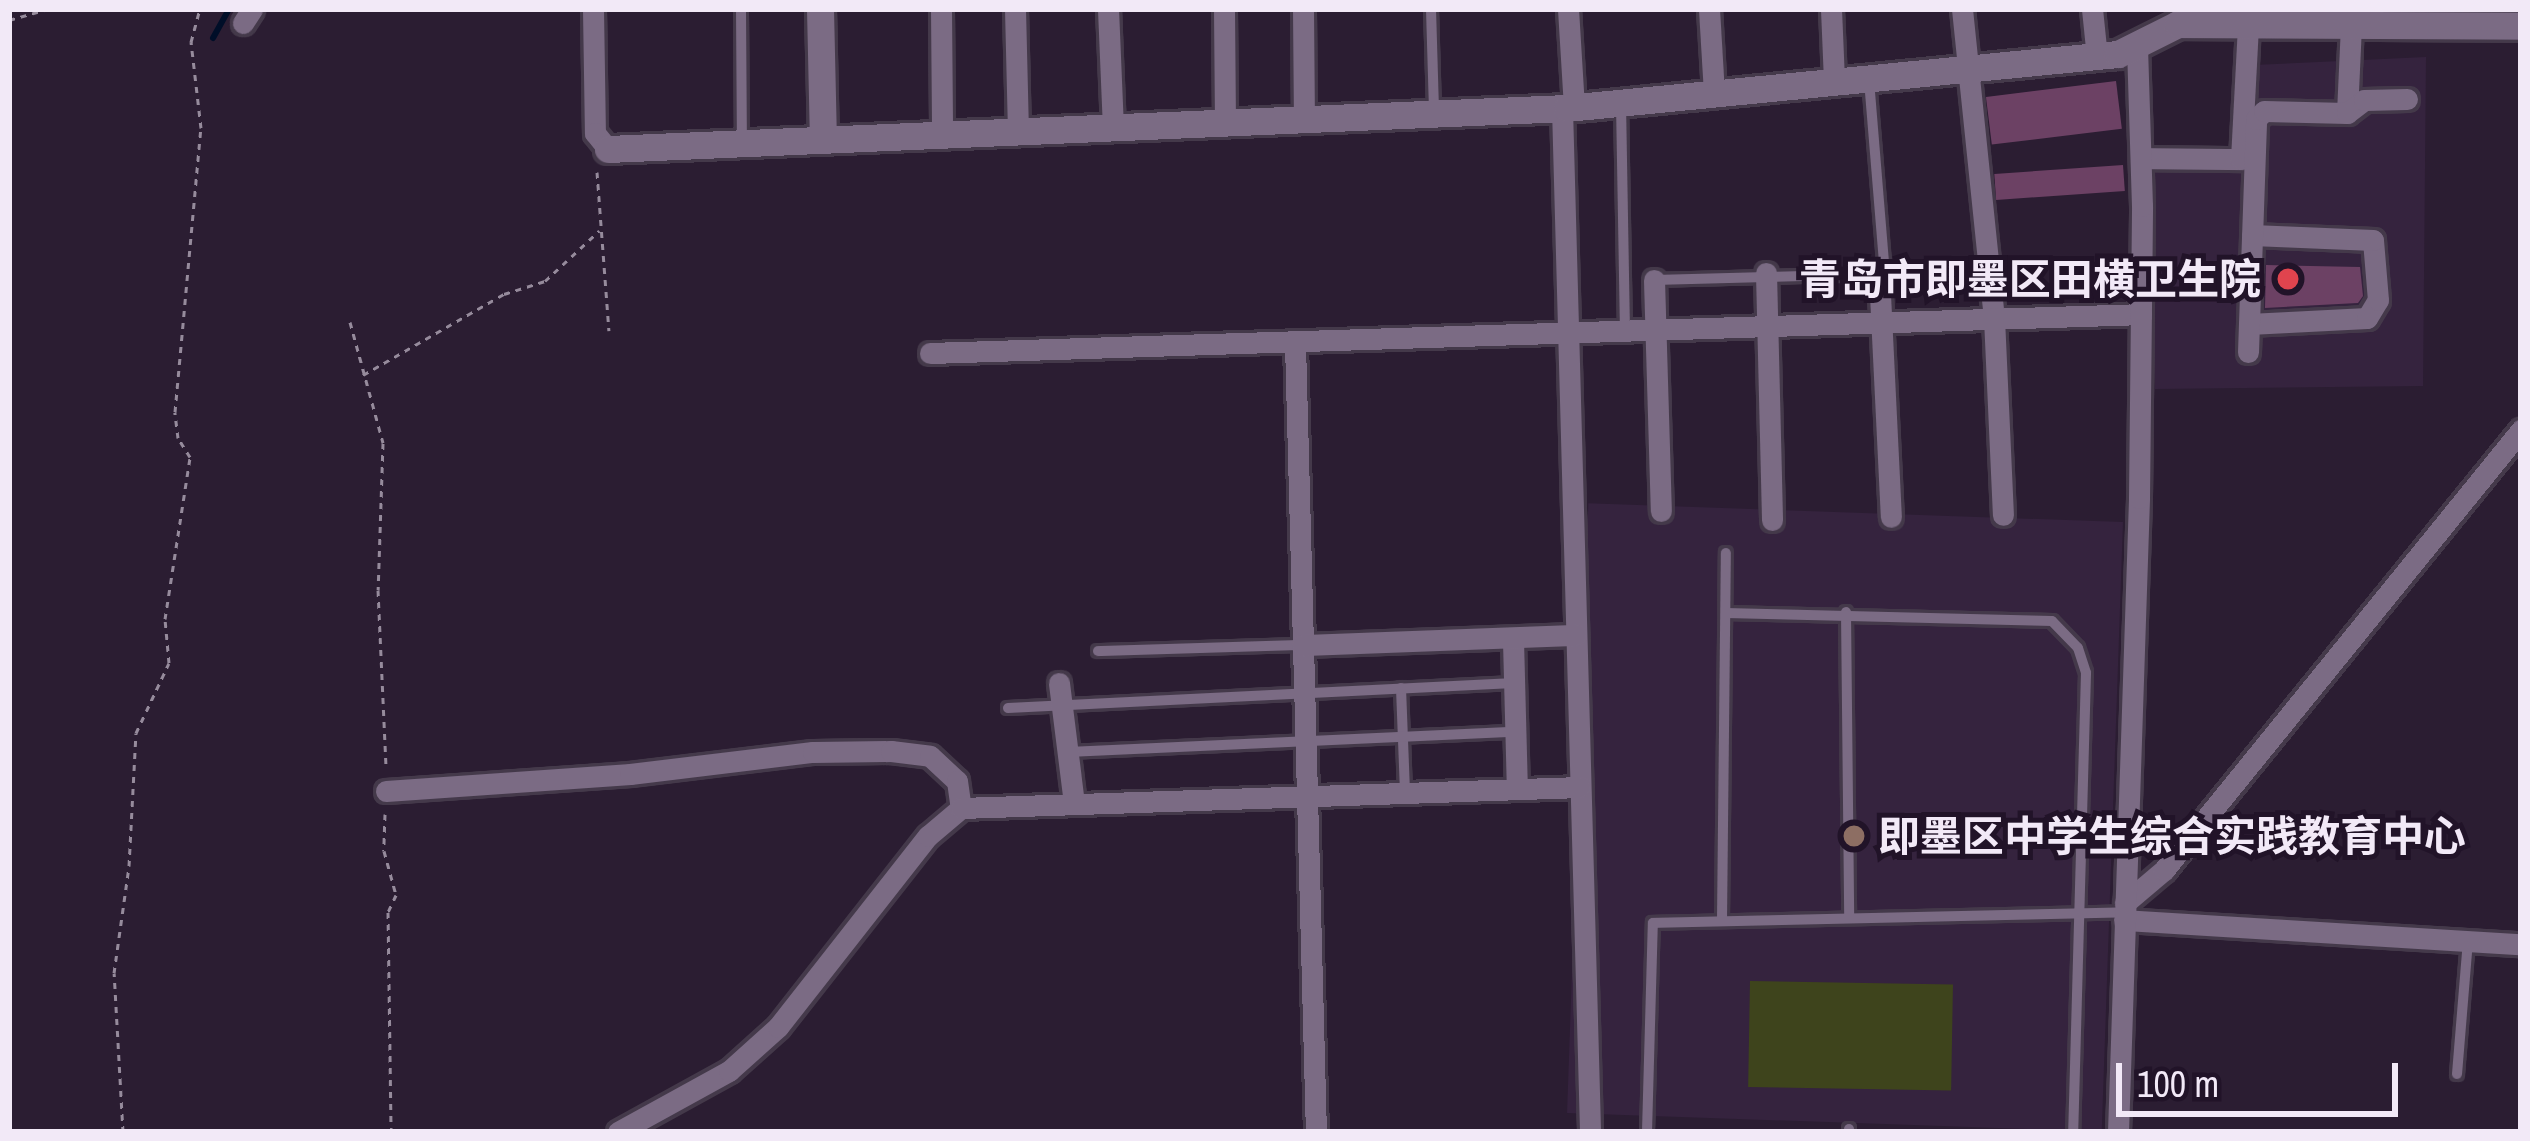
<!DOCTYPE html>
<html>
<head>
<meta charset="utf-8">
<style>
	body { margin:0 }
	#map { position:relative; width:2530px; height:1141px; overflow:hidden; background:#2b1d32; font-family:"Archivo Narrow","Noto Sans SC",sans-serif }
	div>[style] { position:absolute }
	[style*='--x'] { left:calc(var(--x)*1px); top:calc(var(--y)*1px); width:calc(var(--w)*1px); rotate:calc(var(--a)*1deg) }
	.built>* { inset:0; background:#35233e; transform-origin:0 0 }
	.green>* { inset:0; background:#3e441c; transform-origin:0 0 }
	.stream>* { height:6px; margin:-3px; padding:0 3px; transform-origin:3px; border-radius:3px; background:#000e28 }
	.building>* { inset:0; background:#6c4164; transform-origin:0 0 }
	.path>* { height:3px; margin-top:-1.5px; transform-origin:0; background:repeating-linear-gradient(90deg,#968b9c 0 6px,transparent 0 12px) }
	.roads { filter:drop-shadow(3px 0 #44394a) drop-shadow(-3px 0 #44394a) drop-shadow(0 3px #44394a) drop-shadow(0 -3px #44394a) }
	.service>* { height:10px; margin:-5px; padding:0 5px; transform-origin:5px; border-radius:5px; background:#7b6b84 }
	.minor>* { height:21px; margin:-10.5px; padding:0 10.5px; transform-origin:10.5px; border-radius:10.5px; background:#7b6b84 }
	.tertiary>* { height:27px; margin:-13.5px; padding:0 13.5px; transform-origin:13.5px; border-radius:13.5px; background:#7b6b84 }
	.dots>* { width:33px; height:33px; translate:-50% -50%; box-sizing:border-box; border:6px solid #211328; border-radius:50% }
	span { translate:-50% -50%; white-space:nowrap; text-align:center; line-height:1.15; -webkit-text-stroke:10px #211328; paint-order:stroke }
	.poi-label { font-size:42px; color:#f2e9f7; font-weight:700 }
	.right { translate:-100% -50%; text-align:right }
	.left { translate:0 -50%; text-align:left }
	.frame { position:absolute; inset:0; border:12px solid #f2e9f7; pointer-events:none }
	.scale { position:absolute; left:2116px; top:1063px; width:282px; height:54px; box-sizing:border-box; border:6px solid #f2e9f7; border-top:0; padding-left:15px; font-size:36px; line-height:42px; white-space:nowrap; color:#f2e9f7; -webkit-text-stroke:9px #211328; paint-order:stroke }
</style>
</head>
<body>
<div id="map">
	<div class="built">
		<i style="clip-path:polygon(2426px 57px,2423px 386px,2155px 389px,2150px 172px,2243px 172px,2253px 65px)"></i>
		<i style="left:2123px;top:522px;width:610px;height:535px;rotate:92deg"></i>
	</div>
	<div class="green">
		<i style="left:1750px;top:981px;width:203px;height:106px;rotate:1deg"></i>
	</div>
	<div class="stream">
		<i style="--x:213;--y:38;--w:33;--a:-61"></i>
	</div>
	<div class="building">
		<i style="left:2116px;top:81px;width:48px;height:131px;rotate:83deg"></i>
		<i style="left:2123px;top:165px;width:26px;height:129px;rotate:86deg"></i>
		<i style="clip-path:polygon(2266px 265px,2360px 267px,2363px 296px,2358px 303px,2265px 308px)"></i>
	</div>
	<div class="path">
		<i style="--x:9;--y:20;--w:41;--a:-15.8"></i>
		<i style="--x:597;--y:172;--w:159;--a:85.7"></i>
		<i style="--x:350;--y:322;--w:125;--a:74.7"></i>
		<i style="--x:383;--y:443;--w:147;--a:91.9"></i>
		<i style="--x:378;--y:590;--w:178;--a:87.4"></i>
		<i style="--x:363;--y:375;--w:163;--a:-29.9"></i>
		<i style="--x:504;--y:294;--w:43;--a:-17.6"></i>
		<i style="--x:545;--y:281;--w:74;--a:-42.8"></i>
		<i style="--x:385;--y:814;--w:37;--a:92"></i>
		<i style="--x:384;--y:851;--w:46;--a:74.7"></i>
		<i style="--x:396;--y:895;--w:19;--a:115"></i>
		<i style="--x:388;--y:912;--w:220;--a:89.2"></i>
		<i style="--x:123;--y:1132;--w:159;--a:-93.2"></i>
		<i style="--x:114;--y:973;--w:108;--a:-82"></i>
		<i style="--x:129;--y:866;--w:133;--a:-87"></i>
		<i style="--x:136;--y:733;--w:77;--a:-64.8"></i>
		<i style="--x:169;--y:663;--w:44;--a:-95.2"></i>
		<i style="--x:165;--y:619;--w:164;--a:-81.2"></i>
		<i style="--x:190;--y:457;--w:22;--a:-122"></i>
		<i style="--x:178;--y:438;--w:26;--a:-97"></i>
		<i style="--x:175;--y:412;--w:285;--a:-84.8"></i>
		<i style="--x:201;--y:128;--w:87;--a:-96.6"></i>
		<i style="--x:191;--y:42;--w:34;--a:-75"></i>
	</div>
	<div class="roads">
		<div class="service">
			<i style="--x:741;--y:9;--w:131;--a:89.6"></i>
			<i style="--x:1431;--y:9;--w:101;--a:88.3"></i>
			<i style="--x:1869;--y:80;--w:195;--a:85.3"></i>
			<i style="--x:1621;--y:103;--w:227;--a:89"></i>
			<i style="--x:1654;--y:280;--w:225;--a:-1.5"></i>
			<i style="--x:1879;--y:274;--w:109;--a:-5.2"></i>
			<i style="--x:1846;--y:612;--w:306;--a:89.4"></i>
			<i style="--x:1726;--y:613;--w:326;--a:1.4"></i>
			<i style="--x:2052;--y:621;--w:37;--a:46"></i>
			<i style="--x:2078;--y:648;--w:26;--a:72"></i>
			<i style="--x:2086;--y:673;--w:459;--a:91.6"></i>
			<i style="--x:1098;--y:651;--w:204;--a:-1.7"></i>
			<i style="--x:1401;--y:688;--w:102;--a:87.8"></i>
			<i style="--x:1008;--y:708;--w:507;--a:-2.83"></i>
			<i style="--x:1068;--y:752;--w:449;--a:-2.6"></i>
			<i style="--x:1722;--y:921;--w:368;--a:-89.4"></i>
			<i style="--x:2457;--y:1074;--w:133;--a:-85.3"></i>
			<i style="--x:1647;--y:1132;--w:209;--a:-88.4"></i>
			<i style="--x:1653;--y:923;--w:471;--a:-1.3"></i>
			<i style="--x:1849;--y:1132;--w:3;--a:-90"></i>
		</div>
		<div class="minor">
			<i style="--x:593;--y:9;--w:124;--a:89.1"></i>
			<i style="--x:595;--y:133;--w:21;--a:51"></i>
			<i style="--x:941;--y:9;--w:125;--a:89.5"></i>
			<i style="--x:1015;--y:9;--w:122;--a:88.6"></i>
			<i style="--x:1108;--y:9;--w:118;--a:87.6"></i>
			<i style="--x:1224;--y:9;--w:113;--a:89.5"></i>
			<i style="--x:1303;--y:9;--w:110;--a:89.5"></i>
			<i style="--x:1568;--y:9;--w:98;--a:86.5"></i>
			<i style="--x:1709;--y:9;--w:84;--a:86.6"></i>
			<i style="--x:1831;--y:9;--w:73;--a:87.6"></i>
			<i style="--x:1962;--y:9;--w:311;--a:84.1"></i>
			<i style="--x:1994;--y:318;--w:197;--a:87.4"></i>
			<i style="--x:2092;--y:9;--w:48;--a:84.1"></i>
			<i style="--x:243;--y:23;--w:17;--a:-57"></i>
			<i style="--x:1562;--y:108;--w:1024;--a:88.43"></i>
			<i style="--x:2347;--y:113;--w:88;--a:-87.4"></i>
			<i style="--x:2141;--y:158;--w:100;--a:0.6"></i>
			<i style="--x:2241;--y:159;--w:135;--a:-87"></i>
			<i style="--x:1766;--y:273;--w:247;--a:88.6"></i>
			<i style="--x:1879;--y:274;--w:243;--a:87.2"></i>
			<i style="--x:1654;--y:280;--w:231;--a:88.3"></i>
			<i style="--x:2249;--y:324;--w:118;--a:-2.9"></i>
			<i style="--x:2367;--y:318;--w:21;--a:-59"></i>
			<i style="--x:2378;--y:300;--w:60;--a:-94.8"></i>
			<i style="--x:2373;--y:240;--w:121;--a:-177.6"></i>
			<i style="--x:1295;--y:343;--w:789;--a:88.48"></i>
			<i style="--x:2248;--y:352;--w:233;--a:-88"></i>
			<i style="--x:2256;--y:119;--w:11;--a:-45"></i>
			<i style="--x:2264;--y:111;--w:83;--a:1.4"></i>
			<i style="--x:2347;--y:113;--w:21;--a:-37"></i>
			<i style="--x:2364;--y:100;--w:43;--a:-1.3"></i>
			<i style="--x:930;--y:353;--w:1212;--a:-1.84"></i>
			<i style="--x:1513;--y:640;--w:148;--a:88.5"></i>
			<i style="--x:1302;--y:645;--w:274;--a:-2.1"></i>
			<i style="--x:1059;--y:683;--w:121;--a:82.9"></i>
			<i style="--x:386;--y:791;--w:245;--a:-4"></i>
			<i style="--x:630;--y:774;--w:184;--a:-6.9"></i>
			<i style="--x:813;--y:752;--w:78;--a:-0.7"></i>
			<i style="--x:891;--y:751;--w:39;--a:7"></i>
			<i style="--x:930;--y:756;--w:37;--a:43"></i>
			<i style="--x:957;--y:781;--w:27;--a:82"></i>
			<i style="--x:2125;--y:903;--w:51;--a:-40.2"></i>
			<i style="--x:2164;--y:870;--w:567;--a:-50.95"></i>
			<i style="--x:2124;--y:920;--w:398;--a:3.5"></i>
			<i style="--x:618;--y:1132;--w:127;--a:-28.8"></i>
			<i style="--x:729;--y:1071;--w:66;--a:-41.9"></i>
			<i style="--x:778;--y:1027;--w:243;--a:-51.9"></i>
			<i style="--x:928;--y:836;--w:43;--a:-40.3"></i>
			<i style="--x:961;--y:808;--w:619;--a:-1.94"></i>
			<i style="--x:2118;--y:1132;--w:634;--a:-88.1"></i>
			<i style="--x:2139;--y:498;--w:292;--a:-89.4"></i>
			<i style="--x:2142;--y:206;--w:159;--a:-91.8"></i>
		</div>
		<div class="tertiary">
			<i style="--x:820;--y:9;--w:130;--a:88.7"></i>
			<i style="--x:608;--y:149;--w:960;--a:-2.45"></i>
			<i style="--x:1567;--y:108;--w:554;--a:-5.6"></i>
			<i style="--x:2118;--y:54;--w:67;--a:-26.6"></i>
			<i style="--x:2178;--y:24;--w:343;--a:0.3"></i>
		</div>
	</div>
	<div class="dots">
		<i style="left:2288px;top:279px;background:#e0444e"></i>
		<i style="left:1854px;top:836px;background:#8d6e63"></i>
	</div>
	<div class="poi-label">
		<span class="right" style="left:2261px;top:279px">青岛市即墨区田横卫生院</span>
		<span class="left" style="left:1878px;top:836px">即墨区中学生综合实践教育中心</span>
	</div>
	<div class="frame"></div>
	<div class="scale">100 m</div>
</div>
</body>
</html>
